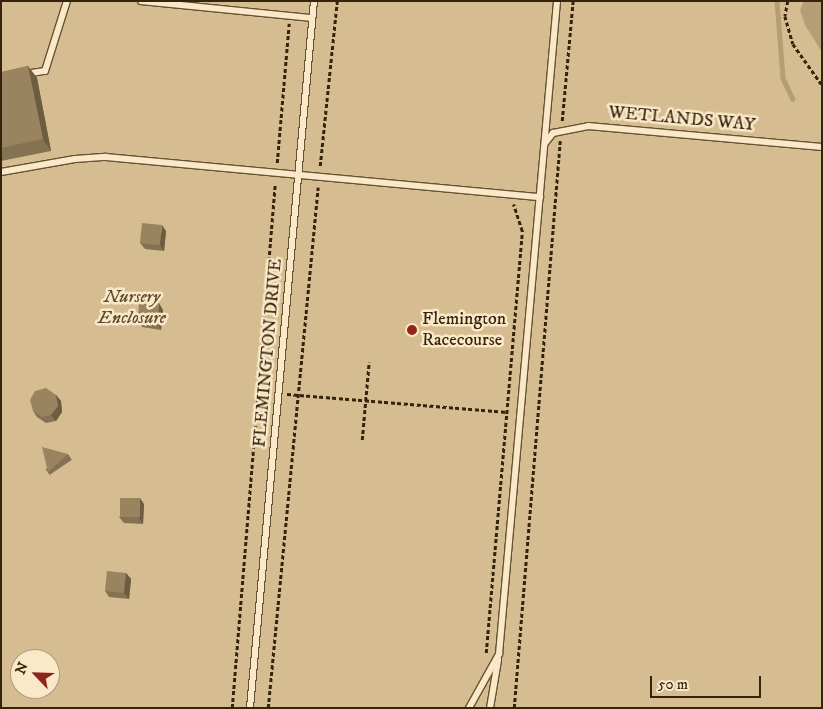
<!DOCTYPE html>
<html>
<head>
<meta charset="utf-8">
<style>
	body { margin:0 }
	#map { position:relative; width:823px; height:709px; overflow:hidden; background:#f7dcac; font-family:"IM FELL DW Pica",serif }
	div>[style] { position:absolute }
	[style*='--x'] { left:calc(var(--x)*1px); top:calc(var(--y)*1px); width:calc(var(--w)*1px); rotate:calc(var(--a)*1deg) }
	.green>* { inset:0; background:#d6bd91 }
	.water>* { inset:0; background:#b59d76 }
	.stream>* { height:4.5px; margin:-2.25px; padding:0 2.25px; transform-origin:2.25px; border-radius:2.25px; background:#b59d76 }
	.path>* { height:2.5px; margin-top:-1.25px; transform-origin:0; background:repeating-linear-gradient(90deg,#34240c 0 4px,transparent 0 6.5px) }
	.roads { filter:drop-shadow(1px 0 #655234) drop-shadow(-1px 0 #655234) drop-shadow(0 1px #655234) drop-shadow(0 -1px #655234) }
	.service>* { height:6px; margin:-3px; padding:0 3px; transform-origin:3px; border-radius:3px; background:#fae8c9 }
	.wall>* { inset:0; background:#847252; transform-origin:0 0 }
	.shaded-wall>* { inset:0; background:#6b5c42 }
	.building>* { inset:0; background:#99845f; transform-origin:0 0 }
	.dots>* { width:14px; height:14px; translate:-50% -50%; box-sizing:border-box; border:2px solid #fae8c9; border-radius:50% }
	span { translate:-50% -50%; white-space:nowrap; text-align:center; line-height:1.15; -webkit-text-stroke:5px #fae8c9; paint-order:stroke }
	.street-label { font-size:18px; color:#34240c }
	.park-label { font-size:18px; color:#5c4a2d; font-style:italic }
	.poi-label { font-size:18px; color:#34240c }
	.left { translate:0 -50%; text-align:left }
	.frame { position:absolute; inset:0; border:2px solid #34240c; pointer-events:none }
	.north { position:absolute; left:10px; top:649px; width:50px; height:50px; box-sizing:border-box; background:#fae8c9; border:1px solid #ab9a7d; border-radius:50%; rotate:294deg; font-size:14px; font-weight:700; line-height:20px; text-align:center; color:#34240c }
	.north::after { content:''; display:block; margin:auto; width:18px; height:22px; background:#8f2418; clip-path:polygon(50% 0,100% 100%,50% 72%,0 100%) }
	.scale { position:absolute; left:650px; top:676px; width:111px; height:22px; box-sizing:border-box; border:2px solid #34240c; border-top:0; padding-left:6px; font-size:15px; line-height:18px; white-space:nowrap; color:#34240c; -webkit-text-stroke:4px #fae8c9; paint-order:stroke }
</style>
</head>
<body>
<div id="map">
	<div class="green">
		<i style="clip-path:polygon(evenodd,1px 1px,822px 1px,822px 708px,1px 708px,1px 1px,20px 659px,50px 659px,50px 689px,20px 689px,20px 659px)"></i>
	</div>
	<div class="water">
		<i style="clip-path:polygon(804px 1px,822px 1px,822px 52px,805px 25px,800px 10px)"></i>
	</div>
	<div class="stream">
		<i style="--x:777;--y:1;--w:77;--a:85.5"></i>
		<i style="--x:783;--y:78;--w:23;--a:65"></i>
	</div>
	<div class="path">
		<i style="--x:788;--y:1;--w:15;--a:101"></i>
		<i style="--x:785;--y:16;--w:29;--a:74"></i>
		<i style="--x:793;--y:44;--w:50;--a:54.7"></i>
		<i style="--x:562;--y:121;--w:121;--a:-84.8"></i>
		<i style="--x:277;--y:163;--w:140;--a:-85.1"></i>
		<i style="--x:320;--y:166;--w:166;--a:-84.1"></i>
		<i style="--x:287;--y:394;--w:221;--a:4.7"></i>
		<i style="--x:362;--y:440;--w:78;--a:-84.9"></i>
		<i style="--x:486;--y:653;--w:424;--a:-85.1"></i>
		<i style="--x:522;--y:231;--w:28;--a:-108"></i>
		<i style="--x:232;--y:708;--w:526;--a:-85.31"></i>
		<i style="--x:268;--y:708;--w:523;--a:-84.52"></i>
		<i style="--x:514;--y:708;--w:569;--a:-85.36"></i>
	</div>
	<div class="roads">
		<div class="service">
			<i style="--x:141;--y:1;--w:172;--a:5.7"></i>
			<i style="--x:25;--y:74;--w:20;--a:-9"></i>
			<i style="--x:45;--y:71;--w:73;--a:-72.6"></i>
			<i style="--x:545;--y:143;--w:13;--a:-51"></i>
			<i style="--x:553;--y:133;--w:36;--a:-11"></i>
			<i style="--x:588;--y:126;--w:235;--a:5.1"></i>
			<i style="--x:1;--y:172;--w:75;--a:-10"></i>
			<i style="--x:75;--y:159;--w:31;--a:-4"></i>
			<i style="--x:106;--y:157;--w:436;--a:5.3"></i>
			<i style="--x:250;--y:708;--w:710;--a:-84.83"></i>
			<i style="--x:469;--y:708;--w:62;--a:-60.9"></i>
			<i style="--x:499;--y:654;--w:656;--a:-84.92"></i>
			<i style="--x:490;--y:708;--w:49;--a:-80.5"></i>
		</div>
	</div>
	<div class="wall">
		<i style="clip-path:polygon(28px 66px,37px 78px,51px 151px,1px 161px,1px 70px,2px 72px)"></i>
		<i style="clip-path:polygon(166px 231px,164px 251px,145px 249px,140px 243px)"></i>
		<i style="clip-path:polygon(163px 310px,161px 330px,142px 327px,137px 321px)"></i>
		<i style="clip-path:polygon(56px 395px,61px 401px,62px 412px,56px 421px,46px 423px,37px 417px,33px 411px)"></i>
		<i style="left:68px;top:454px;width:7px;height:27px;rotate:56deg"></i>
		<i style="clip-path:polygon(144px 504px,143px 524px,124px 523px,119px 517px)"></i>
		<i style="clip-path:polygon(126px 573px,131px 579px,129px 599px,109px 597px,105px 591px)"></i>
	</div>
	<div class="shaded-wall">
		<i style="clip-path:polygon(28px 66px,37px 78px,51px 151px,43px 139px)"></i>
		<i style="clip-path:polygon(162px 225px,166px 231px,164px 251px,160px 245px)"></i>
		<i style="clip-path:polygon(159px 303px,163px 310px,161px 330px,157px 323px)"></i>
		<i style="clip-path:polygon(56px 395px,61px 401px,62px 412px,56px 421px,51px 415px)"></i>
		<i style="clip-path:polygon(140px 498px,144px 504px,143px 524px,139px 518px)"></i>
		<i style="clip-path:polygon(126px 573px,131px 579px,129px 599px,124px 593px)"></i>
	</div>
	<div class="building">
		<i style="clip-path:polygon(28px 66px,43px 139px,1px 148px,1px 72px)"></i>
		<i style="left:142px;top:223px;width:20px;height:20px;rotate:6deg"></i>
		<i style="left:139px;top:302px;width:20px;height:19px;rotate:3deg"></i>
		<i style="clip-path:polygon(46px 388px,56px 395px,58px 406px,51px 415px,42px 417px,33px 411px,30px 400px,35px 391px)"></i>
		<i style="clip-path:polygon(42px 447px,68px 454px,48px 472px)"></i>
		<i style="left:120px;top:498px;width:20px;height:19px"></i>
		<i style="left:107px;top:571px;width:19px;height:20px;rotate:6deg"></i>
	</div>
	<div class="dots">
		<i style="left:412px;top:330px;background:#8f2418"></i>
	</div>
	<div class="street-label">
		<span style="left:682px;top:119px;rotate:5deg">WETLANDS WAY</span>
		<span style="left:268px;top:353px;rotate:-85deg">FLEMINGTON DRIVE</span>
	</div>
	<div class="park-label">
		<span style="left:132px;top:308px">Nursery<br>Enclosure</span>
	</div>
	<div class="poi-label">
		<span class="left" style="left:422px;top:330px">Flemington<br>Racecourse</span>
	</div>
	<div class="frame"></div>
	<div class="north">N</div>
	<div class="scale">50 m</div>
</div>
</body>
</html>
